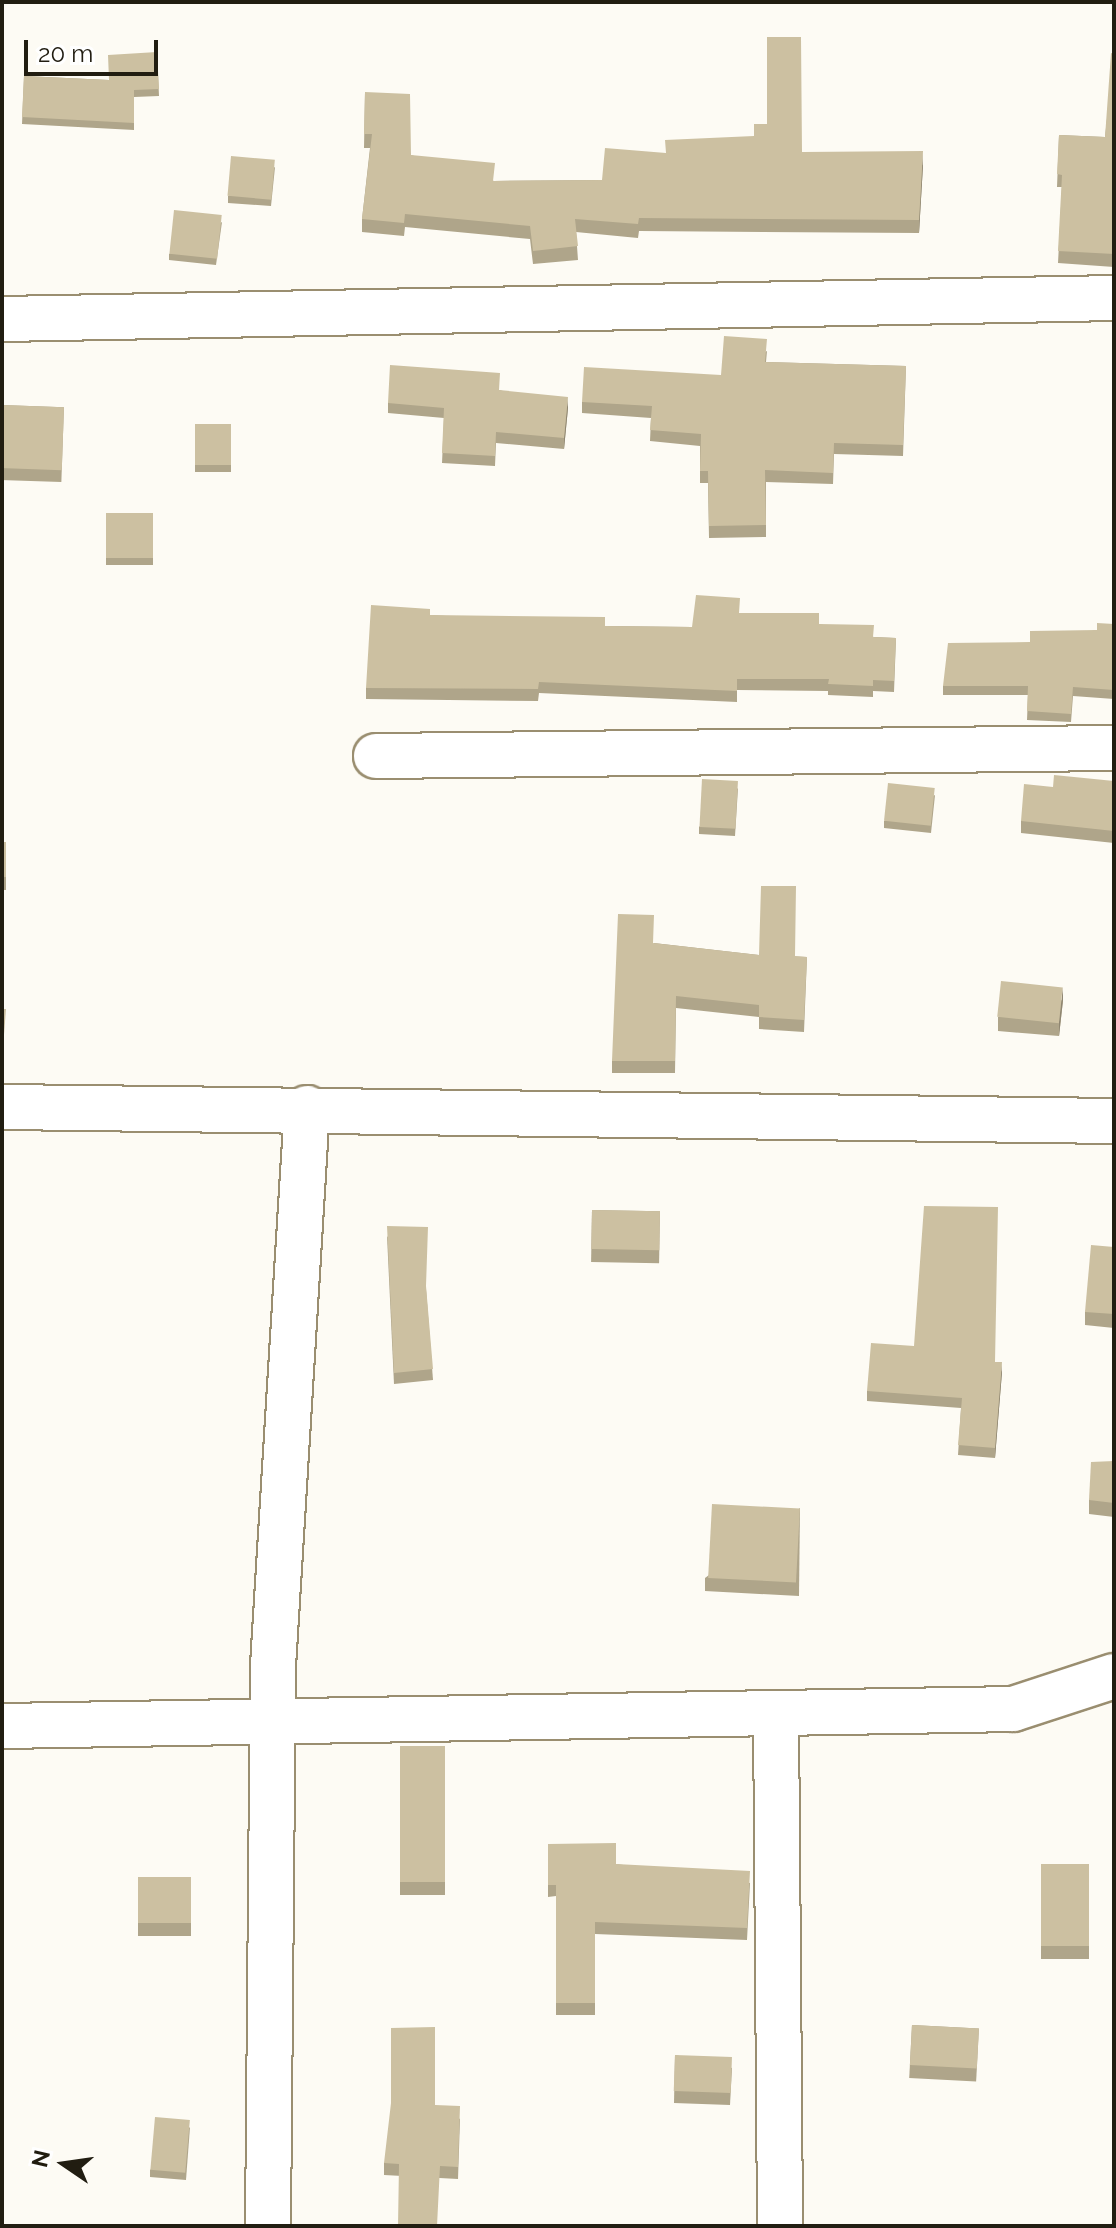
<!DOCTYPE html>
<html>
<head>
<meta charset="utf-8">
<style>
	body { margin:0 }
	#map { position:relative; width:1116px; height:2228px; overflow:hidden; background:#fdfbf4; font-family:Raleway,sans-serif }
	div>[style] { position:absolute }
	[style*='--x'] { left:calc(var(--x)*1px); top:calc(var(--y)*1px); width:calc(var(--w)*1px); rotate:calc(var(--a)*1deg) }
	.roads { filter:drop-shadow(2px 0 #9a8e70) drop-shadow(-2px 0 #9a8e70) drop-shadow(0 2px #9a8e70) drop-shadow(0 -2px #9a8e70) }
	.minor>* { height:44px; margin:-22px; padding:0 22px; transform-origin:22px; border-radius:22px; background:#fff }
	.wall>* { inset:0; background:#afa58a; transform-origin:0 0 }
	.shaded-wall>* { inset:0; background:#8f8671 }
	.building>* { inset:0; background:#ccc0a1; transform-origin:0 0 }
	span { translate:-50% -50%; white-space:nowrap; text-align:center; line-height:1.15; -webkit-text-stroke:6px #fff; paint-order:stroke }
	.frame { position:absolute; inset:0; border:4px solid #211d11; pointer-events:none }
	.north { position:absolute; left:24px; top:2124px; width:80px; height:80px; -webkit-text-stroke:6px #fff; paint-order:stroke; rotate:283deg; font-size:22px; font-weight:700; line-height:32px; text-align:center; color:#211d11 }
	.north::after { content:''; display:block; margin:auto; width:28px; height:36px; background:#211d11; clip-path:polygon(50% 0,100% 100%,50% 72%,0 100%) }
	.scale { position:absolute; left:24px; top:40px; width:134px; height:36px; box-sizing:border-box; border:4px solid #211d11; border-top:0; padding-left:10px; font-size:24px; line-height:28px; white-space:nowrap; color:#211d11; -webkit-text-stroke:6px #fff; paint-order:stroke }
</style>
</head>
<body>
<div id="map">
	<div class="roads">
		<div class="minor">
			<i style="--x:2;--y:319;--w:1112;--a:-1.08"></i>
			<i style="--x:376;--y:756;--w:738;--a:-0.62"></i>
			<i style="--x:2;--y:1107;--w:1112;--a:0.72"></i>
			<i style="--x:776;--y:1713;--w:513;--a:89.55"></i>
			<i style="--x:2;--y:1726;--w:1011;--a:-0.96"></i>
			<i style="--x:1013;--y:1709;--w:106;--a:-18.1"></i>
			<i style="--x:268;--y:2226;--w:560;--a:-89.49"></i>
			<i style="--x:273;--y:1666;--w:559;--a:-86.51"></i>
		</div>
	</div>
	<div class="wall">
		<i style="clip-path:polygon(157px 52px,159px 96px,134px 97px,134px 130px,22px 124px,24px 76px,109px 80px)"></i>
		<i style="clip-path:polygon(1114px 54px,1114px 267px,1058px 263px,1062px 187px,1057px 187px,1059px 135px,1105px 137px)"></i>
		<i style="clip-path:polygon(365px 92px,411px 155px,494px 181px,602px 180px,666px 153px,802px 152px,923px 165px,919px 233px,639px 231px,638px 238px,576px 232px,578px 260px,533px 264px,530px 239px,405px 227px,404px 236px,362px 232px,362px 219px,370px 148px,364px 148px)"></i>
		<i style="clip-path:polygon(275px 167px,271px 206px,228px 203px,228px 196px)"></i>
		<i style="clip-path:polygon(222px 222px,216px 265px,169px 260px,169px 254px)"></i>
		<i style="clip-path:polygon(767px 351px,766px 362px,906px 366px,903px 456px,834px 454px,833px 484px,766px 482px,766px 537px,709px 538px,708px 483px,700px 483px,700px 446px,650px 441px,651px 418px,582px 413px,582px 402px,721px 375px)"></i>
		<i style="clip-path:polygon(499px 390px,568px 408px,564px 449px,496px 443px,495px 466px,442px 463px,444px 418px,388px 413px,388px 403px)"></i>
		<i style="left:2px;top:405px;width:62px;height:75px;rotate:2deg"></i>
		<i style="left:231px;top:424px;width:48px;height:36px;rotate:90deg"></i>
		<i style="left:106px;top:513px;width:47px;height:52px"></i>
		<i style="clip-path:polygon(740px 613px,819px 624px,874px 637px,896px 638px,894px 692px,873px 691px,873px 697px,828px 695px,828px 691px,737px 690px,737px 702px,539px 693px,538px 701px,366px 699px,366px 688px,430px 615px,605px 626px,692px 627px)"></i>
		<i style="clip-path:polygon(1114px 624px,1114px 699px,1073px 696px,1071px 722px,1027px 720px,1028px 695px,943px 695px,943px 686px,1030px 642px,1097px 630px)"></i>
		<i style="clip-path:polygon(1114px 781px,1114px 843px,1021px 833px,1021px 821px,1053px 787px)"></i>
		<i style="clip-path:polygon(738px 788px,735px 836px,699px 834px,699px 827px)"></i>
		<i style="clip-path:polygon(935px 795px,931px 833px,884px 828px,884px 821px)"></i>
		<i style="left:2px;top:842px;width:4px;height:48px"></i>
		<i style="clip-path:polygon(654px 943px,759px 955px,807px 957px,804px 1032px,759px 1029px,759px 1017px,676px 1008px,675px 1073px,612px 1073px,612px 1061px)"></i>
		<i style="clip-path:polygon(1063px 1000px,1059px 1036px,998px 1031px,998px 1017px)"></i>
		<i style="left:592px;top:1210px;width:68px;height:52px;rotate:1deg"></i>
		<i style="clip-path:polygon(387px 1236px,426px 1289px,433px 1380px,394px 1384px)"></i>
		<i style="clip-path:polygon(1114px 1247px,1114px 1328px,1085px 1325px,1085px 1312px)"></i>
		<i style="clip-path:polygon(995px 1362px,1002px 1372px,995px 1458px,958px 1455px,961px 1408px,867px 1401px,867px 1391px)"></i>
		<i style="clip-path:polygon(1114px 1461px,1114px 1517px,1089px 1514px,1089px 1500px)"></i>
		<i style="clip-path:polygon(800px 1508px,799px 1596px,705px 1591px,705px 1578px)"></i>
		<i style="left:445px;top:1746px;width:149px;height:45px;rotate:90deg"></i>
		<i style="clip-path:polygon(548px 1844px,616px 1864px,750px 1883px,747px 1940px,595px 1934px,595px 2015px,556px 2015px,556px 1896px,548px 1897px)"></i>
		<i style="left:1041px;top:1864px;width:48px;height:95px"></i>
		<i style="left:138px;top:1877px;width:53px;height:59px"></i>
		<i style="left:912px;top:2025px;width:67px;height:53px;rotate:3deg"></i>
		<i style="clip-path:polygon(675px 2055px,732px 2068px,730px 2105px,674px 2103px)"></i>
		<i style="clip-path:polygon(435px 2105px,460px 2119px,458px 2179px,384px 2175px,384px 2163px)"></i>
		<i style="clip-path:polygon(190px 2127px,186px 2180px,150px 2177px,150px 2170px)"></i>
	</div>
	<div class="shaded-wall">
		<i style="clip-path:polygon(923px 151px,923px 165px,919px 233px,919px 220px)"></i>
		<i style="clip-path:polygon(568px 397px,568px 408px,564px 449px,564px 438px)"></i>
		<i style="clip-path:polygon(1063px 987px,1063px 1000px,1059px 1036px,1059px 1022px)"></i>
		<i style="clip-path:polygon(1002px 1362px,1002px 1372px,995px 1458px,995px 1448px)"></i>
	</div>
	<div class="building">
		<i style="clip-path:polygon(767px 37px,801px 37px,802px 152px,923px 151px,919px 220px,639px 218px,638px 224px,575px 219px,578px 246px,533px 251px,530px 226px,405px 214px,404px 223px,362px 219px,372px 134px,364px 134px,365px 92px,410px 94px,411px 155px,495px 163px,493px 181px,602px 180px,605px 148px,666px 153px,665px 140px,754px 136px,754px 124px,767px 124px)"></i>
		<i style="clip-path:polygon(157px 52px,159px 89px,134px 90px,134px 123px,22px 117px,24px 76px,109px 80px,108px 55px)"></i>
		<i style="clip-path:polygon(1111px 53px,1114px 54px,1114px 254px,1058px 251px,1062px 175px,1057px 174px,1059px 135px,1105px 137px)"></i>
		<i style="left:231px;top:156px;width:44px;height:40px;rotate:5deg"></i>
		<i style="left:174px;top:210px;width:48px;height:44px;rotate:6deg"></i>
		<i style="clip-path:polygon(724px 336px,767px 339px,765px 362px,906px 366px,903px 445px,834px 443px,833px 473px,765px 470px,766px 525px,709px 526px,708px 471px,700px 471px,701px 434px,650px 430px,652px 406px,582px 402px,584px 367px,721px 375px)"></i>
		<i style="clip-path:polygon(390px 365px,500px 373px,499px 390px,568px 397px,564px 438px,496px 432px,495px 456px,442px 453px,444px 408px,388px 403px)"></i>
		<i style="left:2px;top:405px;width:62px;height:63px;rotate:2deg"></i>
		<i style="left:231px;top:424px;width:41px;height:36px;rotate:90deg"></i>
		<i style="left:106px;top:513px;width:47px;height:45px"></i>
		<i style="clip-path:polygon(696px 595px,740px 598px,739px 613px,819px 613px,819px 624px,874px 625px,873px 637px,896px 638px,894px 681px,873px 680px,873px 686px,828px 684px,829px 679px,737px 679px,737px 691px,539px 682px,538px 689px,366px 688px,371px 605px,430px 609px,430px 615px,605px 617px,605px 626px,692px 627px)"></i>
		<i style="clip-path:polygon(1097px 623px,1114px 624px,1114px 690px,1073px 687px,1071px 714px,1027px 711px,1028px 686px,943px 686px,948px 643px,1030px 642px,1030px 631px,1097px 630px)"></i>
		<i style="clip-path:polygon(1054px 775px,1114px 781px,1114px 831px,1021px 821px,1024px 784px,1053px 787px)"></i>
		<i style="left:702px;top:779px;width:36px;height:48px;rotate:3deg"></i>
		<i style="left:888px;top:783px;width:47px;height:38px;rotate:6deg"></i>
		<i style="left:2px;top:842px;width:4px;height:35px"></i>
		<i style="clip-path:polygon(761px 886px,796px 886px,795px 956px,807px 957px,804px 1020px,759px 1017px,759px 1005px,676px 996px,675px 1061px,612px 1061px,618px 914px,654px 915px,653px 943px,759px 955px)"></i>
		<i style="left:1001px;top:981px;width:62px;height:36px;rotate:6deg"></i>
		<i style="clip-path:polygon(2px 1009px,6px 1009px,3px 1048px,2px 1048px)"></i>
		<i style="clip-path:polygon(924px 1206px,998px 1207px,995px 1362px,1002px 1362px,995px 1448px,958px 1445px,962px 1398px,867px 1391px,871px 1343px,914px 1346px)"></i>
		<i style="left:592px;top:1210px;width:68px;height:39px;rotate:1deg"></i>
		<i style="clip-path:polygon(387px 1226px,428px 1227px,426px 1286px,433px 1369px,394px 1373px)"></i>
		<i style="clip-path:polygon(1091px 1245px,1114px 1247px,1114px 1314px,1085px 1312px)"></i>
		<i style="clip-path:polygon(1114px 1461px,1114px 1503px,1089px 1500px,1091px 1462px)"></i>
		<i style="left:712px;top:1504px;width:88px;height:74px;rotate:3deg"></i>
		<i style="left:445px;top:1746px;width:136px;height:45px;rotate:90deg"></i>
		<i style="clip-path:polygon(616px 1843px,616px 1864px,750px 1871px,747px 1928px,595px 1922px,595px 2003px,556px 2003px,556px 1885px,548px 1885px,548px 1844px)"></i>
		<i style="left:1041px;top:1864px;width:48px;height:82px"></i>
		<i style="left:138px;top:1877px;width:53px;height:46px"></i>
		<i style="left:912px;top:2025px;width:67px;height:40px;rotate:3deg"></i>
		<i style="clip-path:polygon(435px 2027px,435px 2105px,460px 2106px,458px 2167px,440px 2166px,437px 2226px,398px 2226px,399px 2164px,384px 2163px,391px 2103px,391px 2028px)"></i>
		<i style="left:675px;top:2055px;width:57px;height:36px;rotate:2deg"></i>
		<i style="left:155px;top:2117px;width:35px;height:53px;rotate:5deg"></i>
	</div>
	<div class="frame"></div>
	<div class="north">N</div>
	<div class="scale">20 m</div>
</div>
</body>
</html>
